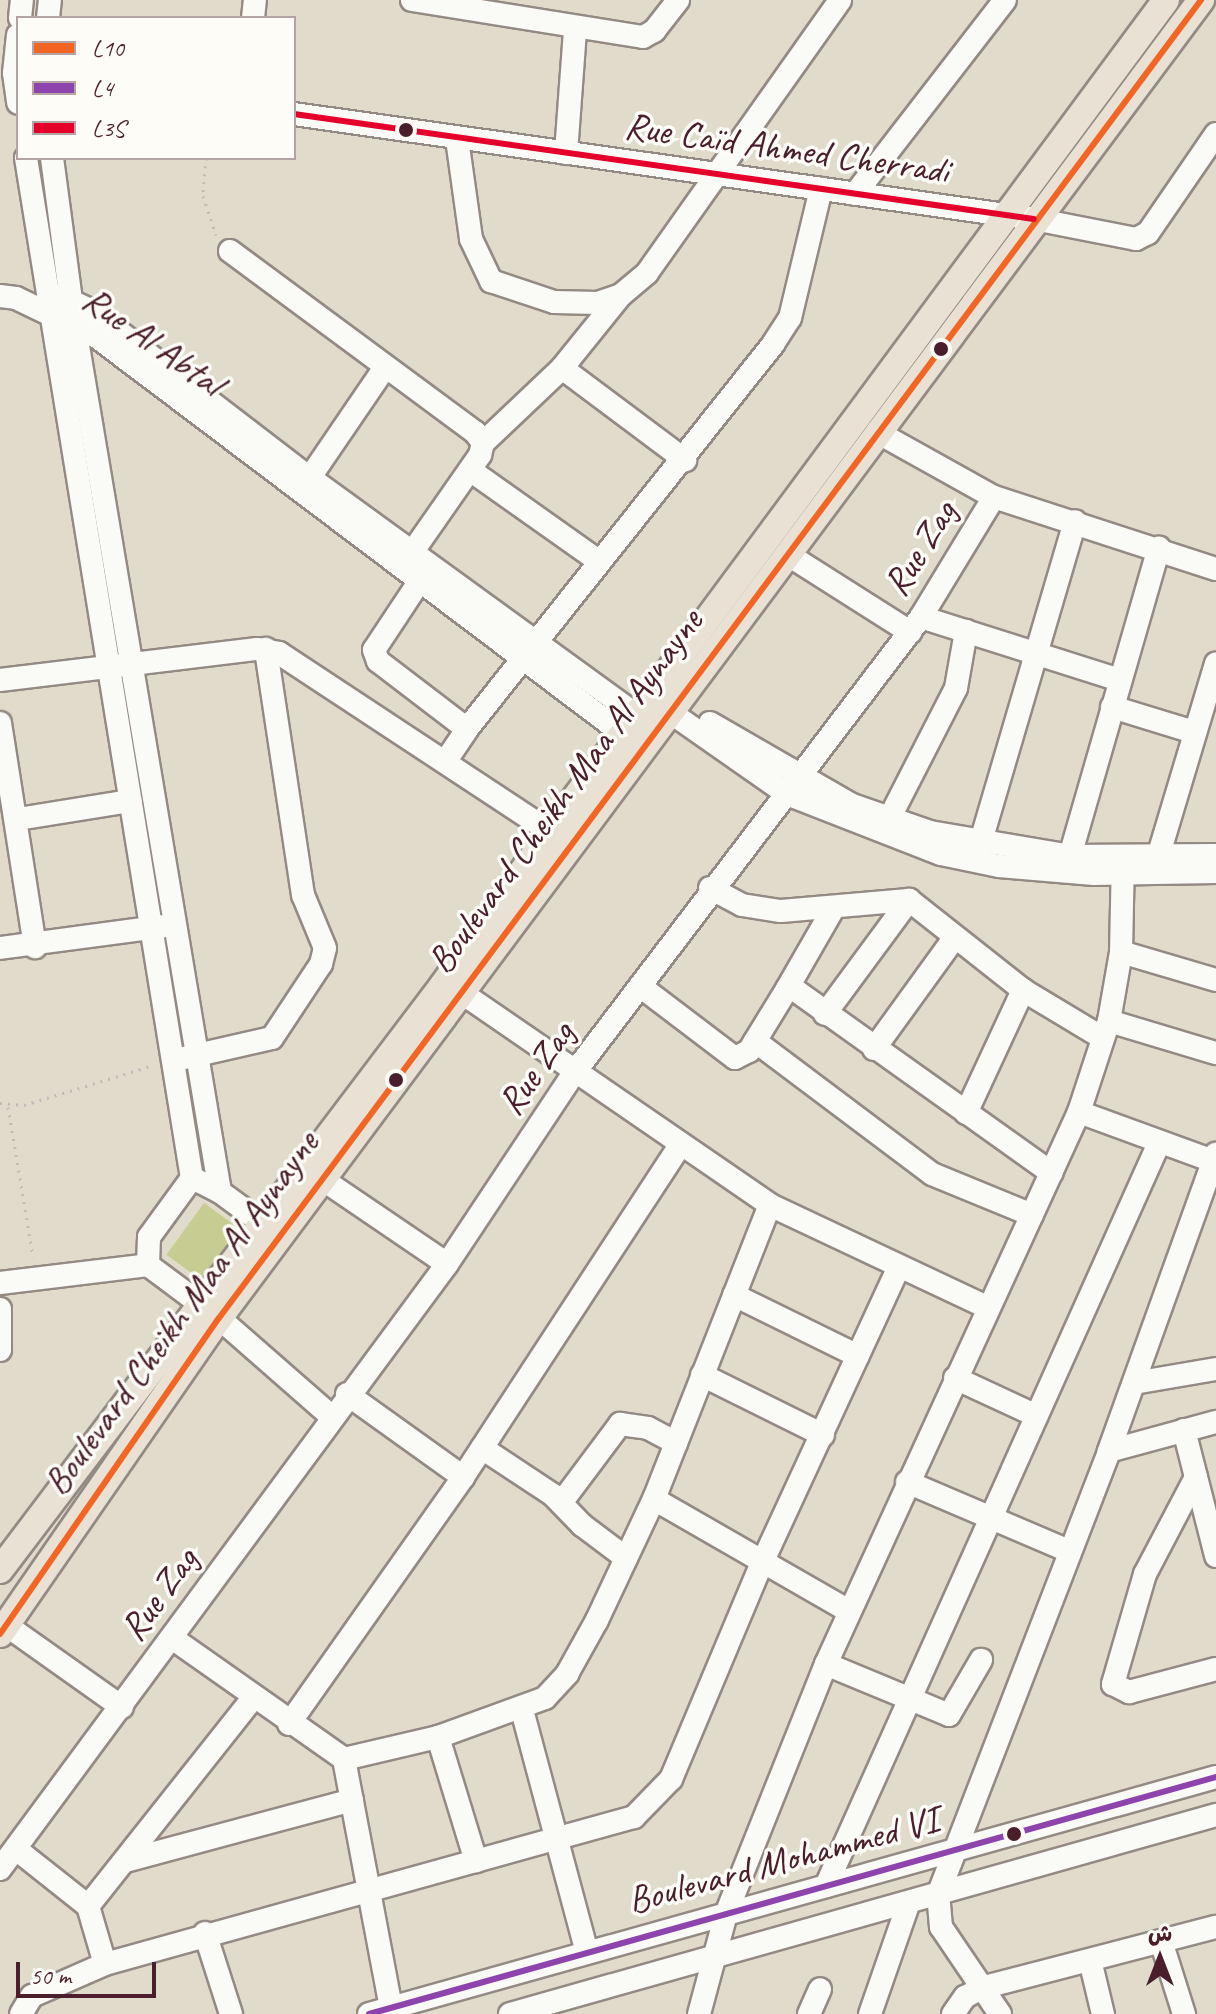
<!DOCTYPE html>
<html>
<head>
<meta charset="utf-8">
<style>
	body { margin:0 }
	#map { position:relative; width:1216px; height:2014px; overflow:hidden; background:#e0dbca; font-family:Caveat,"Playpen Sans Arabic",sans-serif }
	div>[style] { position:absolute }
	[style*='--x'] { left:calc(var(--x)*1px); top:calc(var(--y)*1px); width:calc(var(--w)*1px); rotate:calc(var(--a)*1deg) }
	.green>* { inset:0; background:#c7cd92; transform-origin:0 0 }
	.path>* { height:3px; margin-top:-1.5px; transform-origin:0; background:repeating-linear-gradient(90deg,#c1bcba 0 2px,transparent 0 8px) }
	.roads { filter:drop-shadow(2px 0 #948a84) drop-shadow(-2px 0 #948a84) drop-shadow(0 2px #948a84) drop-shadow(0 -2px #948a84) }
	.minor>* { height:22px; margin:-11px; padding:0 11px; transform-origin:11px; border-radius:11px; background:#fafaf7 }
	.major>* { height:26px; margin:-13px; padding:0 13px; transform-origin:13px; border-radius:13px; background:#e8e1d4 }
	.bus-1>* { height:6px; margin:-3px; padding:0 3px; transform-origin:3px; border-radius:3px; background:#f26522 }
	.bus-2>* { height:6px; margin:-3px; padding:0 3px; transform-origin:3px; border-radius:3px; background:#8e44ad }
	.bus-3>* { height:6px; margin:-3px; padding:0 3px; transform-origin:3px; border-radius:3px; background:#e4002b }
	.dots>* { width:22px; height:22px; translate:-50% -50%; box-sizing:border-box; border:4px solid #fdfcf7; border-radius:50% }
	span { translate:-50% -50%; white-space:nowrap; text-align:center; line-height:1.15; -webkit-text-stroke:7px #fdfcf7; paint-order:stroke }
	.street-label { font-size:38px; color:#4a1f2b }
	.legend { position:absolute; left:16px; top:16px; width:280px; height:144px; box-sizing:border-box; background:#fdfcf7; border:2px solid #b5a4a5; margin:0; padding:10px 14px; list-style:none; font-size:24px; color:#4a1f2b }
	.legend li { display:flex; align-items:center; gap:16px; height:40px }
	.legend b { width:40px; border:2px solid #b5a4a5 }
	.north { position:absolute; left:1120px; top:1918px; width:80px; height:80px; -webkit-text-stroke:6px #fdfcf7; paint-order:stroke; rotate:0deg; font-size:22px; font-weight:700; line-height:32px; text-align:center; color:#4a1f2b }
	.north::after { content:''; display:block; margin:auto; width:28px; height:36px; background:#4a1f2b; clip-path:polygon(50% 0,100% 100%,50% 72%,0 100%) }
	.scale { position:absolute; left:16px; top:1962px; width:140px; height:36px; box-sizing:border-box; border:4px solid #4a1f2b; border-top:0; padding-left:10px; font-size:24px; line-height:28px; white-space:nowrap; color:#4a1f2b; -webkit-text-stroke:6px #fdfcf7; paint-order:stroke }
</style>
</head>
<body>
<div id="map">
	<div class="green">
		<i style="left:204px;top:1203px;width:46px;height:64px;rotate:36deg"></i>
	</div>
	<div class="path">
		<i style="--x:206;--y:158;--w:38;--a:95"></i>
		<i style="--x:203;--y:196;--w:41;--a:71.6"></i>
		<i style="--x:0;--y:1103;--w:24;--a:5"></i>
		<i style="--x:24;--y:1105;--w:136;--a:-17.1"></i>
		<i style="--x:8;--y:1107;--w:152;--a:80.5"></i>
	</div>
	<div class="roads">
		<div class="minor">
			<i style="--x:412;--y:0;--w:234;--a:9.1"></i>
			<i style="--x:643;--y:37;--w:13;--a:-29"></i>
			<i style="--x:654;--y:31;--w:39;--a:-52"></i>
			<i style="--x:20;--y:18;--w:18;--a:-84"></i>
			<i style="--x:48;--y:18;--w:18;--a:-84"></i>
			<i style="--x:253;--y:18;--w:18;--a:-84"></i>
			<i style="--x:18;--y:35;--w:38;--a:96"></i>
			<i style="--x:14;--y:73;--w:30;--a:82"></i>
			<i style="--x:294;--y:114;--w:747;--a:8.08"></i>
			<i style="--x:1034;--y:219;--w:104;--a:11.1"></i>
			<i style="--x:1136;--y:239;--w:13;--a:-27"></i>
			<i style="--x:1148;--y:233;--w:120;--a:-55.5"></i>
			<i style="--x:457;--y:139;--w:101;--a:82"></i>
			<i style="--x:471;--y:239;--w:47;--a:64.5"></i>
			<i style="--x:491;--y:281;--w:66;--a:18.4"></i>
			<i style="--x:554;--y:302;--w:44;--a:1.3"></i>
			<i style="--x:598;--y:303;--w:24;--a:-19"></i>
			<i style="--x:621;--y:295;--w:34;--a:-40"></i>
			<i style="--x:647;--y:273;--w:334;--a:-54.7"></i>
			<i style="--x:566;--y:153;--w:124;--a:-85.8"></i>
			<i style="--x:26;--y:158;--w:1033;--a:80.76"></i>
			<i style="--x:52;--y:158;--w:165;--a:82.4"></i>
			<i style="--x:74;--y:322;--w:882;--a:80.47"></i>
			<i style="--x:855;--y:194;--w:245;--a:-52.3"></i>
			<i style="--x:230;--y:251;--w:305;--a:36.5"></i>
			<i style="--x:475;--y:432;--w:14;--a:54"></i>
			<i style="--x:483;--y:443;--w:12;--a:104"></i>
			<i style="--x:480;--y:455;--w:133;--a:124.9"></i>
			<i style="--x:0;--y:296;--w:16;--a:7"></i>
			<i style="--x:16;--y:298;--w:90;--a:25.7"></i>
			<i style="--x:97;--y:337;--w:659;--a:37.04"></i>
			<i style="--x:60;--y:296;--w:35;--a:25"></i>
			<i style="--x:92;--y:311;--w:275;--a:37.5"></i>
			<i style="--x:310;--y:478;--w:407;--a:36"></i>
			<i style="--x:562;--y:368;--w:154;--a:36.8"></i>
			<i style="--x:877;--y:432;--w:134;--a:29.1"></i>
			<i style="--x:483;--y:443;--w:109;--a:-43.5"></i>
			<i style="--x:562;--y:368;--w:92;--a:-51.1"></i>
			<i style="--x:470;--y:470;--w:159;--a:35.3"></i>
			<i style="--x:302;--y:489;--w:145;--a:-55.7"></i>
			<i style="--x:787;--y:554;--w:146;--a:32.4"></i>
			<i style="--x:421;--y:579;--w:85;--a:123.5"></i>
			<i style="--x:374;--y:650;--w:12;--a:70"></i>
			<i style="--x:378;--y:661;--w:112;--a:37.4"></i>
			<i style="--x:467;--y:729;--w:492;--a:-51.5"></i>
			<i style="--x:773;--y:344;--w:31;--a:-57"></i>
			<i style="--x:790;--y:318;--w:133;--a:-76.5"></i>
			<i style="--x:921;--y:617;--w:209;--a:17.6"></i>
			<i style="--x:0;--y:680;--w:259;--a:-6.9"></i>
			<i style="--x:257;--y:649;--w:22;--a:10"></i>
			<i style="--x:279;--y:653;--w:325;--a:33.4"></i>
			<i style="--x:1112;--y:707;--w:86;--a:17"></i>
			<i style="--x:670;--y:712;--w:143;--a:35"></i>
			<i style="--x:787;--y:794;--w:165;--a:21.3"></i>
			<i style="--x:941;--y:854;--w:59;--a:11.7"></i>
			<i style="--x:999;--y:866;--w:95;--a:4.8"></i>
			<i style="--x:1094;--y:874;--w:122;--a:-0.9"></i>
			<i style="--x:0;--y:723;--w:227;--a:81.1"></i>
			<i style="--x:710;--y:723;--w:164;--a:30"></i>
			<i style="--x:852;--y:805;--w:83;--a:19.1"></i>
			<i style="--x:930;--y:832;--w:142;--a:9.7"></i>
			<i style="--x:1070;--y:856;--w:146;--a:-0.4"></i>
			<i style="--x:445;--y:762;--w:40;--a:-56"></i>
			<i style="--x:18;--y:819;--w:114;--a:-9.1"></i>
			<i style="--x:889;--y:819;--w:147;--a:-62.9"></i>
			<i style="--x:956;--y:688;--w:58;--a:-80"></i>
			<i style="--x:1070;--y:856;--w:321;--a:-73.9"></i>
			<i style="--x:1158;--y:857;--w:202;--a:-73.3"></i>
			<i style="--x:976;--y:858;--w:351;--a:-73.6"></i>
			<i style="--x:710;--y:888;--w:36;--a:28"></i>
			<i style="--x:742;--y:905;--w:39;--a:9"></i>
			<i style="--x:781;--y:911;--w:128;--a:-4.9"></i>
			<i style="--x:909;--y:900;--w:145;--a:38.3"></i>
			<i style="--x:1023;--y:990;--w:93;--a:31"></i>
			<i style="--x:0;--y:948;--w:165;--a:-7.6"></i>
			<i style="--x:1121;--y:952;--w:99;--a:16.4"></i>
			<i style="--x:640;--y:986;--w:119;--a:37.2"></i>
			<i style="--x:735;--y:1058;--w:16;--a:-27"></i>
			<i style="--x:749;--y:1051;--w:73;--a:-58.5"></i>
			<i style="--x:787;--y:989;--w:8;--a:7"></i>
			<i style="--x:795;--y:990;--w:315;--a:35.5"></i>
			<i style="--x:787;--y:989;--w:92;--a:-60.1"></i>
			<i style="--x:462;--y:993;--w:374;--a:34.5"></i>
			<i style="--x:770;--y:1205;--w:240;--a:25.2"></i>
			<i style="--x:825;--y:1014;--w:142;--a:-53.6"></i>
			<i style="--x:1109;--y:1021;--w:112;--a:16.7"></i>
			<i style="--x:755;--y:1041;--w:221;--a:36.9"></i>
			<i style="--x:932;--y:1174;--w:108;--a:22.3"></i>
			<i style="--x:874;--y:1049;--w:138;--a:-54.1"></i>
			<i style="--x:184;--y:1058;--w:90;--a:-12.8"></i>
			<i style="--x:272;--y:1038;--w:89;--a:-56.5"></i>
			<i style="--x:321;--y:964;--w:16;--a:-76"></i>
			<i style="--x:325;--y:948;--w:57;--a:-112.5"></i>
			<i style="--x:303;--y:895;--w:249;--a:-98.6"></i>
			<i style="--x:1079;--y:1112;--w:146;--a:20.1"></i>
			<i style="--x:966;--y:1113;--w:136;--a:-65.1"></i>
			<i style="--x:322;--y:1179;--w:151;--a:34.2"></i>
			<i style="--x:276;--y:1233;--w:69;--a:-143.8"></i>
			<i style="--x:220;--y:1192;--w:31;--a:-153"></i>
			<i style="--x:192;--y:1178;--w:73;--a:126.1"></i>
			<i style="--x:149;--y:1237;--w:28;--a:92"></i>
			<i style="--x:148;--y:1265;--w:89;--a:36.7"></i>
			<i style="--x:219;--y:1318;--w:149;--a:41.2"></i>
			<i style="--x:0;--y:1283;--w:149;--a:-6.9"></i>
			<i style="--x:734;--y:1295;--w:138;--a:26.2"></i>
			<i style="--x:0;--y:1309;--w:41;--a:90"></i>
			<i style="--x:702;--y:1375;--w:135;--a:26.4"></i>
			<i style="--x:955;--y:1378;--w:90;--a:24.9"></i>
			<i style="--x:1134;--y:1383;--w:83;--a:-9.7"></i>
			<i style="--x:347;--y:1394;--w:143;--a:35.6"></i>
			<i style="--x:1184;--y:1430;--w:130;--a:75.7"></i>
			<i style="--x:482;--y:1448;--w:85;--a:33.5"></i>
			<i style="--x:553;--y:1495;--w:42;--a:46"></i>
			<i style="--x:582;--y:1525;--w:55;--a:36.9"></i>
			<i style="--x:1109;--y:1451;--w:111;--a:-15.2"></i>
			<i style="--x:1196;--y:1477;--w:110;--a:117.7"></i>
			<i style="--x:1145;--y:1574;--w:115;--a:106.2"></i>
			<i style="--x:1113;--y:1684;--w:18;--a:27"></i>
			<i style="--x:1129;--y:1692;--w:90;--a:-14.8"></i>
			<i style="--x:907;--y:1482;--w:176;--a:23.1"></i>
			<i style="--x:654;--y:1499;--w:225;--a:29.9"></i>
			<i style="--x:561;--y:1503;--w:99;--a:-53.2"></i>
			<i style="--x:620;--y:1424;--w:28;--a:8"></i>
			<i style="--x:648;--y:1428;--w:32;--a:28"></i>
			<i style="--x:6;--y:1625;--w:142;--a:35.3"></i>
			<i style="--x:172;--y:1638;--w:210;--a:35.1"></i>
			<i style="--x:344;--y:1759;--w:97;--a:-13.2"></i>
			<i style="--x:438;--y:1737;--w:114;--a:-20"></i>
			<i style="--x:545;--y:1698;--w:33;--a:-47"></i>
			<i style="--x:567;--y:1674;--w:62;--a:-60.9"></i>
			<i style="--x:597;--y:1620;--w:134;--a:-64.8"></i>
			<i style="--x:654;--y:1499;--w:316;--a:-68.5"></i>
			<i style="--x:826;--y:1664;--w:133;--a:22.5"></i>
			<i style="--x:949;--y:1715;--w:64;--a:-59.8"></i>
			<i style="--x:253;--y:1698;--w:265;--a:128.4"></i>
			<i style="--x:88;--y:1906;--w:60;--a:73.7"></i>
			<i style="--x:105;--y:1964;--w:549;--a:-15.53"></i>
			<i style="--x:634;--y:1817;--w:53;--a:-45.8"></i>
			<i style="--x:671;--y:1779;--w:234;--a:-67.2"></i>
			<i style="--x:762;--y:1563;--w:324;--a:-65.2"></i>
			<i style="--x:522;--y:1710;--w:251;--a:75"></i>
			<i style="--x:289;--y:1724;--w:302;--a:-54.8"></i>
			<i style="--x:463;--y:1477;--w:396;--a:-56.8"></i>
			<i style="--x:438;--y:1737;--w:130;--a:73"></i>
			<i style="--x:344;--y:1759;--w:253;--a:79.3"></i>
			<i style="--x:16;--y:1849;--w:92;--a:38.4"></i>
			<i style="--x:125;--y:1861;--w:235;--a:-15"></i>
			<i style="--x:0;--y:1869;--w:752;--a:-53.54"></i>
			<i style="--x:447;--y:1264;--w:229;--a:-56.4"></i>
			<i style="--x:574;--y:1073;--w:573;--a:-52.73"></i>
			<i style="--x:921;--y:617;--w:140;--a:-58.7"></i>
			<i style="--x:994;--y:497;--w:233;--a:18"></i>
			<i style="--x:826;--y:1886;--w:814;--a:-65.86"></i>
			<i style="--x:205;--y:1933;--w:85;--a:72.2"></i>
			<i style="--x:1161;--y:1941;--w:77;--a:72.5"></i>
			<i style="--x:1090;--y:1960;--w:56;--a:76.5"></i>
			<i style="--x:21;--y:2014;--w:21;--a:-59"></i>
			<i style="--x:32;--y:1996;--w:80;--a:-23.7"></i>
			<i style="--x:369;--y:2014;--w:880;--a:-15.63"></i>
			<i style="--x:510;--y:2014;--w:734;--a:-15.74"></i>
			<i style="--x:699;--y:2014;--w:104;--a:-74.9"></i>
			<i style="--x:726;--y:1914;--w:269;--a:-68.2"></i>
			<i style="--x:826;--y:1664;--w:607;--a:-65.38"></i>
			<i style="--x:1079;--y:1112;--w:96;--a:-71.8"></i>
			<i style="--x:1109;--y:1021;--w:70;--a:-80.1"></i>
			<i style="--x:1121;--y:952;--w:94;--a:-88.8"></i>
			<i style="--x:809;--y:2014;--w:27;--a:-66"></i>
			<i style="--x:870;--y:2014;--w:115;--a:-70.8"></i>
			<i style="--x:953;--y:2014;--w:21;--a:-55"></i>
			<i style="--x:965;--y:1997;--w:18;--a:-29"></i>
			<i style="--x:981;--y:1988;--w:243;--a:-14.6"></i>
			<i style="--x:1000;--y:2014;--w:105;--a:-124.1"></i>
			<i style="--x:941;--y:1927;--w:32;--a:-95"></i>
			<i style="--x:938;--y:1895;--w:476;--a:-68.9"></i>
			<i style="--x:1109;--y:1451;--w:316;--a:-70.2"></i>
		</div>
		<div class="major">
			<i style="--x:0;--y:1570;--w:734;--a:-52.86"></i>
			<i style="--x:443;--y:985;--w:187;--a:-55"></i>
			<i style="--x:550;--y:832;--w:1035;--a:-53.48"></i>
			<i style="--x:0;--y:1634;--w:384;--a:-55.3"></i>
			<i style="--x:219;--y:1318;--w:1644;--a:-53.31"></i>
		</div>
	</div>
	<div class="bus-1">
		<i style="--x:0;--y:1634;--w:384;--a:-55.3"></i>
		<i style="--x:219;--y:1318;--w:1644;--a:-53.31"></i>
	</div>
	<div class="bus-2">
		<i style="--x:369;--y:2014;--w:880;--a:-15.63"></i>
	</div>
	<div class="bus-3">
		<i style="--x:294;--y:114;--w:747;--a:8.08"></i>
	</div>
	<div class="dots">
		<i style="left:406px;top:130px;background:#4a1f2b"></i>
		<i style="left:941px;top:349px;background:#4a1f2b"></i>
		<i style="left:396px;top:1080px;background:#4a1f2b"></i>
		<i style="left:1014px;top:1834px;background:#4a1f2b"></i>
	</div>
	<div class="street-label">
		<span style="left:787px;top:148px;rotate:8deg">Rue Caïd Ahmed Cherradi</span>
		<span style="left:153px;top:341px;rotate:35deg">Rue Al Abtal</span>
		<span style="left:920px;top:548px;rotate:-58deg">Rue Zag</span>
		<span style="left:565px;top:791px;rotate:-54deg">Boulevard Cheikh Maa Al Aynayne</span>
		<span style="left:536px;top:1068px;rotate:-55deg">Rue Zag</span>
		<span style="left:181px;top:1313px;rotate:-54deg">Boulevard Cheikh Maa Al Aynayne</span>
		<span style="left:159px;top:1594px;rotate:-54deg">Rue Zag</span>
		<span style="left:783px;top:1860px;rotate:-15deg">Boulevard Mohammed VI</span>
	</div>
	<ul class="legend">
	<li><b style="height:10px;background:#f26522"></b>L10</li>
	<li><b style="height:10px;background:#8e44ad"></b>L4</li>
	<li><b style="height:10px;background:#e4002b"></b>L3S</li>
	</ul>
	<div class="north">ش</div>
	<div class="scale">50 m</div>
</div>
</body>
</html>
